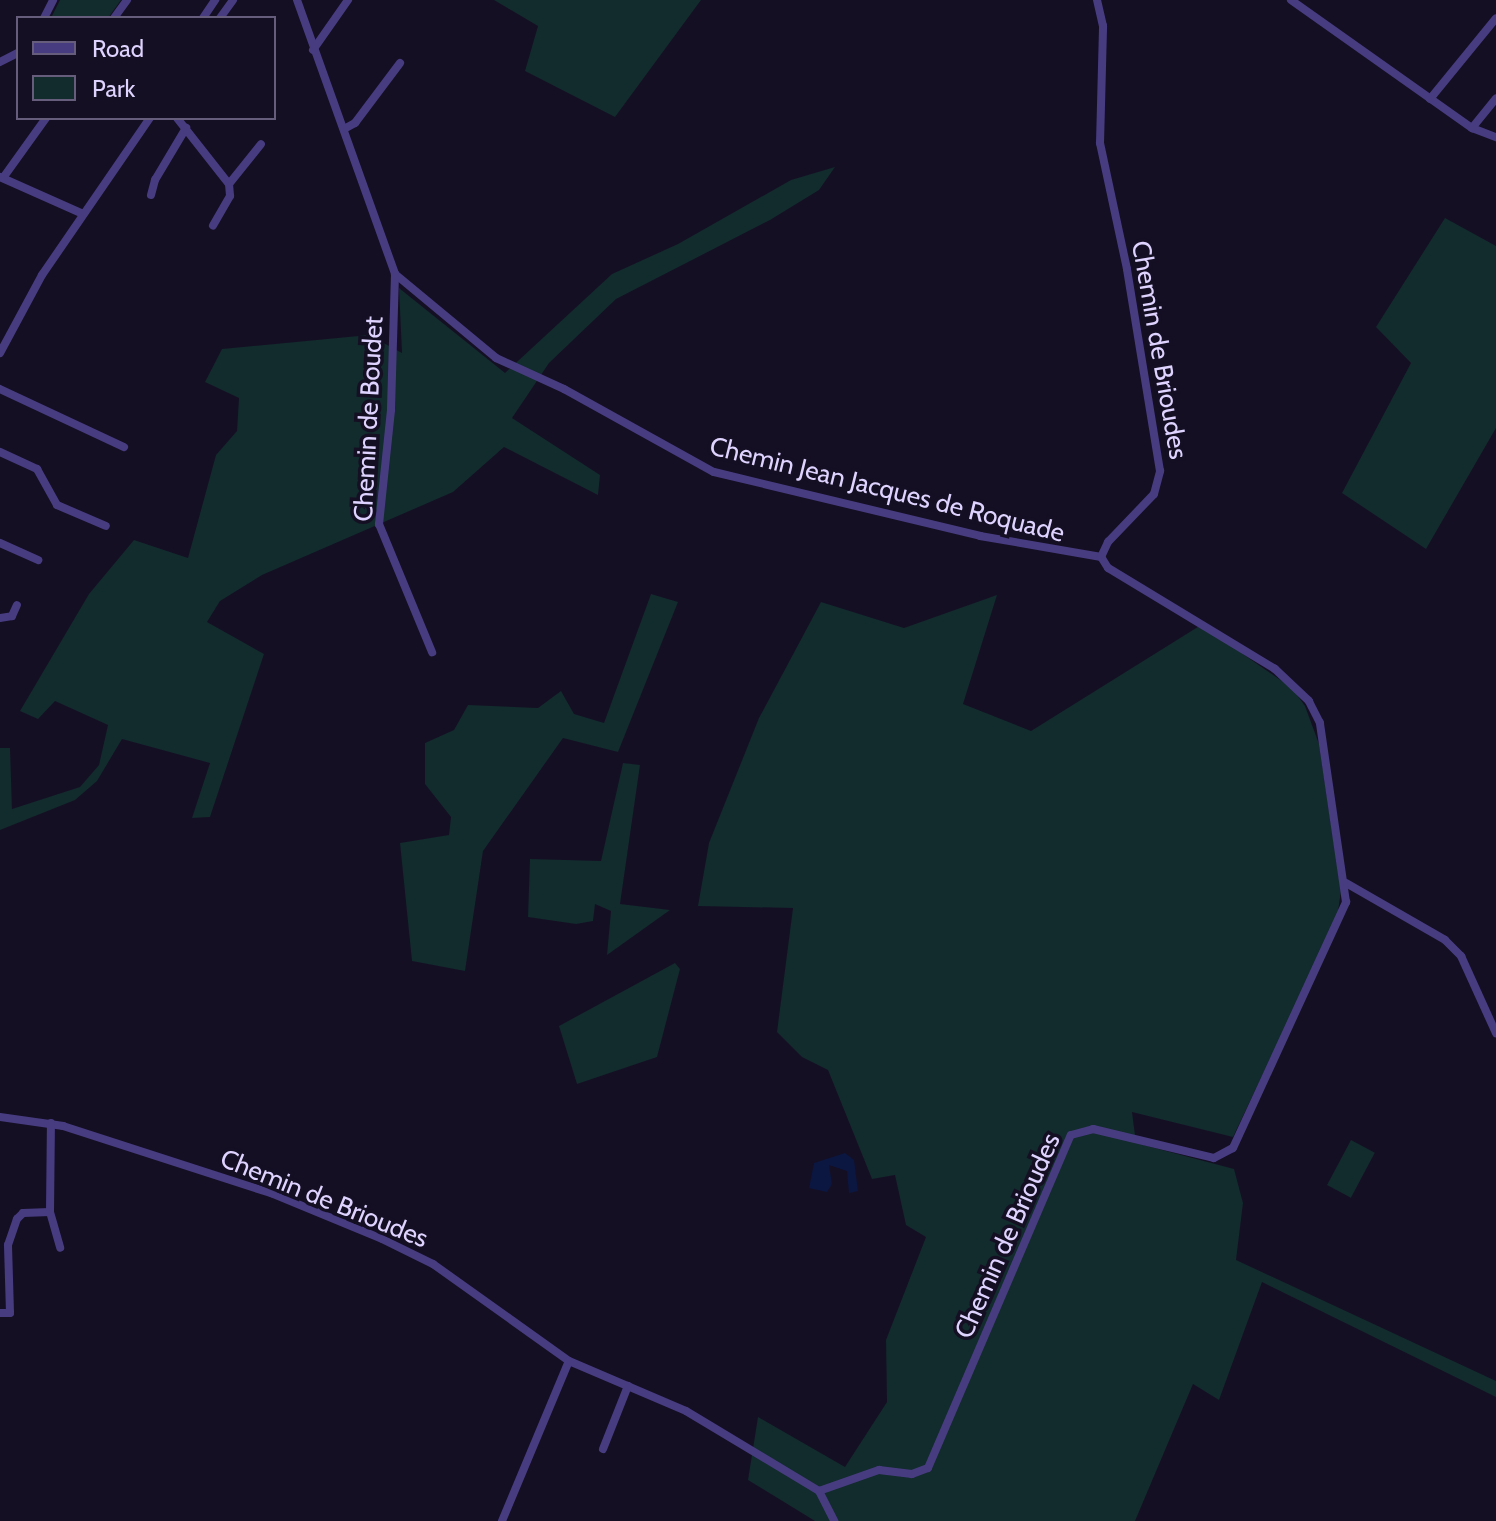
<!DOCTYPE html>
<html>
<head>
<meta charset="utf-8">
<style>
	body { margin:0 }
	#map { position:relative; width:1496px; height:1521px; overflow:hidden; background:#150f24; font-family:Cabin,sans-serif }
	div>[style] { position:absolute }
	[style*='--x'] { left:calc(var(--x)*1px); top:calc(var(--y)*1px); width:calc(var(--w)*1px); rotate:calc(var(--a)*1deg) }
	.green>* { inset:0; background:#122b2d; transform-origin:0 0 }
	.water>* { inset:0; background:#0b1740 }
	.minor>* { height:8px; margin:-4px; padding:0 4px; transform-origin:4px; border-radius:4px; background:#483c81 }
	span { translate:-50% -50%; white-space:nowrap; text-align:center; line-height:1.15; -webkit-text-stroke:7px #150f24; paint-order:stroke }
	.street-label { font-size:26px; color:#ded3fe }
	.legend { position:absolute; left:16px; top:16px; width:260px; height:104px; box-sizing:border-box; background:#150f24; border:2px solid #655d7b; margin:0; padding:10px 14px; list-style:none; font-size:24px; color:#ded3fe }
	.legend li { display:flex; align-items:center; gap:16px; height:40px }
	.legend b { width:40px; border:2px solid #655d7b }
</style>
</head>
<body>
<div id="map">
	<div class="green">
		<i style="clip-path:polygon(60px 0,121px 0,108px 18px,51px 18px)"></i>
		<i style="clip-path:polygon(494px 0,701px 0,615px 117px,525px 71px,538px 26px)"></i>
		<i style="clip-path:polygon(835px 167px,819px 190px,770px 220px,616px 299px,549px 363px,512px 418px,600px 475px,598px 495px,504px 447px,453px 492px,262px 575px,220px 601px,207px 622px,264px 654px,210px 817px,192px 818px,210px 763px,122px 739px,97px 781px,75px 800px,0 830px,0 748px,10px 748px,12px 809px,80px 787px,99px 765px,108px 725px,55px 701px,38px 719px,20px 711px,89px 594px,134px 540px,188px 558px,216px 455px,237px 431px,239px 398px,205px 382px,222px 349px,369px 335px,402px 353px,399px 288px,505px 373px,612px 274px,678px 244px,791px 180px)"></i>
		<i style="clip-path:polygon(1445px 218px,1496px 246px,1496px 428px,1426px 549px,1342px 493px,1411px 363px,1376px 327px)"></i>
		<i style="clip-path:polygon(651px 594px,678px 602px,618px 752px,563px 738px,483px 851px,465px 971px,412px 961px,400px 843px,449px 835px,451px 817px,425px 784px,425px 743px,454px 730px,468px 705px,538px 708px,561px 691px,574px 714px,604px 723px)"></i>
		<i style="clip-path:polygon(997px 595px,963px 704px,1031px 731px,1201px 625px,1292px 688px,1305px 706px,1319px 744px,1341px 891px,1337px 918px,1233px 1137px,1132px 1112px,1136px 1143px,1234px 1169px,1243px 1203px,1236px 1260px,1496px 1381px,1496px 1397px,1262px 1282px,1219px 1400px,1193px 1384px,1135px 1521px,815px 1521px,748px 1480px,758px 1417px,845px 1467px,887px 1402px,886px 1340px,926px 1237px,906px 1225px,895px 1175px,872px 1179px,828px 1070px,802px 1057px,777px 1032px,793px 908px,698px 906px,709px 843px,759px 718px,821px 602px,904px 628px)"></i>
		<i style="clip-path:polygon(623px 763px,640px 765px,620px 904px,670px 910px,607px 955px,611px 911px,595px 904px,593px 921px,576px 924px,528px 917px,530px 859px,601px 861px)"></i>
		<i style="clip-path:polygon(675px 963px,680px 969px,657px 1057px,577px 1084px,559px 1026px)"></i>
		<i style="left:1351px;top:1140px;width:27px;height:51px;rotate:28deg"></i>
	</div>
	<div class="water">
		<i style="clip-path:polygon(845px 1153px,854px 1160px,858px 1191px,849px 1193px,847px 1171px,829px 1165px,832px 1184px,827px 1192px,809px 1188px,814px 1163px)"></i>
	</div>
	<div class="minor">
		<i style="--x:297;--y:0;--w:291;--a:70.3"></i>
		<i style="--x:395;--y:274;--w:131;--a:39.7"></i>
		<i style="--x:496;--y:358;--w:75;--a:24.5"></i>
		<i style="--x:564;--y:389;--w:171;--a:29"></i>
		<i style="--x:714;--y:472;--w:274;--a:13.5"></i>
		<i style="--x:980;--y:536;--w:123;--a:9.8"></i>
		<i style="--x:1291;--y:0;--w:222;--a:35.3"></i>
		<i style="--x:1472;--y:128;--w:26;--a:21"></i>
		<i style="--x:44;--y:18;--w:20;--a:-63"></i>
		<i style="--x:114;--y:18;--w:22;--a:-54"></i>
		<i style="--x:203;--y:18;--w:22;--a:-56"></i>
		<i style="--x:220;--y:18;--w:22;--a:-54"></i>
		<i style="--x:313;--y:50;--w:61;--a:-55"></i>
		<i style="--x:0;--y:62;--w:20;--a:-27"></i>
		<i style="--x:1430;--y:99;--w:104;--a:-50.8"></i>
		<i style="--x:177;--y:118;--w:84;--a:51.8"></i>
		<i style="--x:229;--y:184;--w:12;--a:85"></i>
		<i style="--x:230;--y:196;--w:34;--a:120"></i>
		<i style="--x:1472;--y:128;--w:38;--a:-51"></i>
		<i style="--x:344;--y:129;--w:13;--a:-29"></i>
		<i style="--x:355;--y:123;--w:75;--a:-53.1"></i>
		<i style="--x:0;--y:177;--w:91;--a:24"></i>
		<i style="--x:3;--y:178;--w:74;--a:-54.4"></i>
		<i style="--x:229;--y:184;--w:51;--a:-51.3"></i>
		<i style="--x:151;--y:195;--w:16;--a:-75"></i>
		<i style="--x:155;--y:180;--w:61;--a:-59.2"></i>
		<i style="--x:395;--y:274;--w:136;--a:91.7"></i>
		<i style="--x:391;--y:410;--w:115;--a:96"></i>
		<i style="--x:379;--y:524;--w:139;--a:67.5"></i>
		<i style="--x:0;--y:353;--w:89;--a:-61.7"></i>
		<i style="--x:42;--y:275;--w:191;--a:-55.5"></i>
		<i style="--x:0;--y:389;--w:137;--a:25.1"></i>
		<i style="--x:0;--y:452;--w:41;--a:24.7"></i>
		<i style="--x:37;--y:469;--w:41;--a:60.9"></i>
		<i style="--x:57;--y:505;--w:53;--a:23.2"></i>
		<i style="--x:0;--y:543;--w:42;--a:24.1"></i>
		<i style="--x:0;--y:618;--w:12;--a:-9"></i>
		<i style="--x:12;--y:616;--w:12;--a:-66"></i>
		<i style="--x:1346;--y:883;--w:114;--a:29.9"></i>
		<i style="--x:1445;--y:940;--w:23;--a:45"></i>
		<i style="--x:1461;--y:956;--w:85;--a:65.6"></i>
		<i style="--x:0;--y:1117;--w:64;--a:8.1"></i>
		<i style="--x:63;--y:1126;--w:219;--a:17.9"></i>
		<i style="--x:271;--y:1193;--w:120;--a:22.5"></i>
		<i style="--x:382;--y:1239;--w:57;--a:26.1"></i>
		<i style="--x:433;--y:1264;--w:167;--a:35.5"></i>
		<i style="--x:569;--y:1361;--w:127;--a:23.1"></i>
		<i style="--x:686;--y:1411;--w:155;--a:31"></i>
		<i style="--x:819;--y:1491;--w:64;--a:-19.3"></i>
		<i style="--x:879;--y:1470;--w:33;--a:7"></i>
		<i style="--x:912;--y:1474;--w:17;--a:-21"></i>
		<i style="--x:928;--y:1468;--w:362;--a:-66.8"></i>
		<i style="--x:1071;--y:1135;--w:23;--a:-15"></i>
		<i style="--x:1093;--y:1129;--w:124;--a:13.5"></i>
		<i style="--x:1214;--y:1158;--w:21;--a:-28"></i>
		<i style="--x:1233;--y:1148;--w:271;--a:-65.3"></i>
		<i style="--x:1346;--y:902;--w:181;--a:-98.3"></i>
		<i style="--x:1320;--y:723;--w:25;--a:-117"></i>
		<i style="--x:1309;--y:701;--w:47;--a:-136.7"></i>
		<i style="--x:1275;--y:669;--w:195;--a:-148.8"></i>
		<i style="--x:1108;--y:568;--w:13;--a:-122"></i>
		<i style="--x:1101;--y:557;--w:17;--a:-65"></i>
		<i style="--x:1108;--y:542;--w:66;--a:-46.2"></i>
		<i style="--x:1154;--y:494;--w:24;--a:-75"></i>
		<i style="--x:1160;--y:471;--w:205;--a:-99.3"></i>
		<i style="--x:1127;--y:269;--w:129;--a:-102.1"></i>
		<i style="--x:1100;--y:143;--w:117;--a:-88.5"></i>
		<i style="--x:1103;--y:26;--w:27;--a:-103"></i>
		<i style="--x:50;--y:1212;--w:37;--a:74"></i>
		<i style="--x:0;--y:1313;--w:10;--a:0"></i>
		<i style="--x:10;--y:1313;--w:68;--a:-91.7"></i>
		<i style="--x:8;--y:1245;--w:28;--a:-71"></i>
		<i style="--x:17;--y:1219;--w:8;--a:-45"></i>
		<i style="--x:23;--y:1213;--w:27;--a:-2"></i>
		<i style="--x:50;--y:1212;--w:89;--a:-89.4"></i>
		<i style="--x:603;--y:1449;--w:68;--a:-68.4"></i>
		<i style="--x:819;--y:1491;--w:34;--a:63"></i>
		<i style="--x:502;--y:1521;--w:173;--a:-67.3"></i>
	</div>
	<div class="street-label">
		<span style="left:1159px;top:350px;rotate:80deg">Chemin de Brioudes</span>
		<span style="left:369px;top:419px;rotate:-87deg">Chemin de Boudet</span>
		<span style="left:887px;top:490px;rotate:14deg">Chemin Jean Jacques de Roquade</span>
		<span style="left:324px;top:1199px;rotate:22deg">Chemin de Brioudes</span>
		<span style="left:1008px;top:1236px;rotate:-66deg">Chemin de Brioudes</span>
	</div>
	<ul class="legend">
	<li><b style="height:10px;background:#483c81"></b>Road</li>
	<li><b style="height:22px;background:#122b2d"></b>Park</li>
	</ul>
</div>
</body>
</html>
